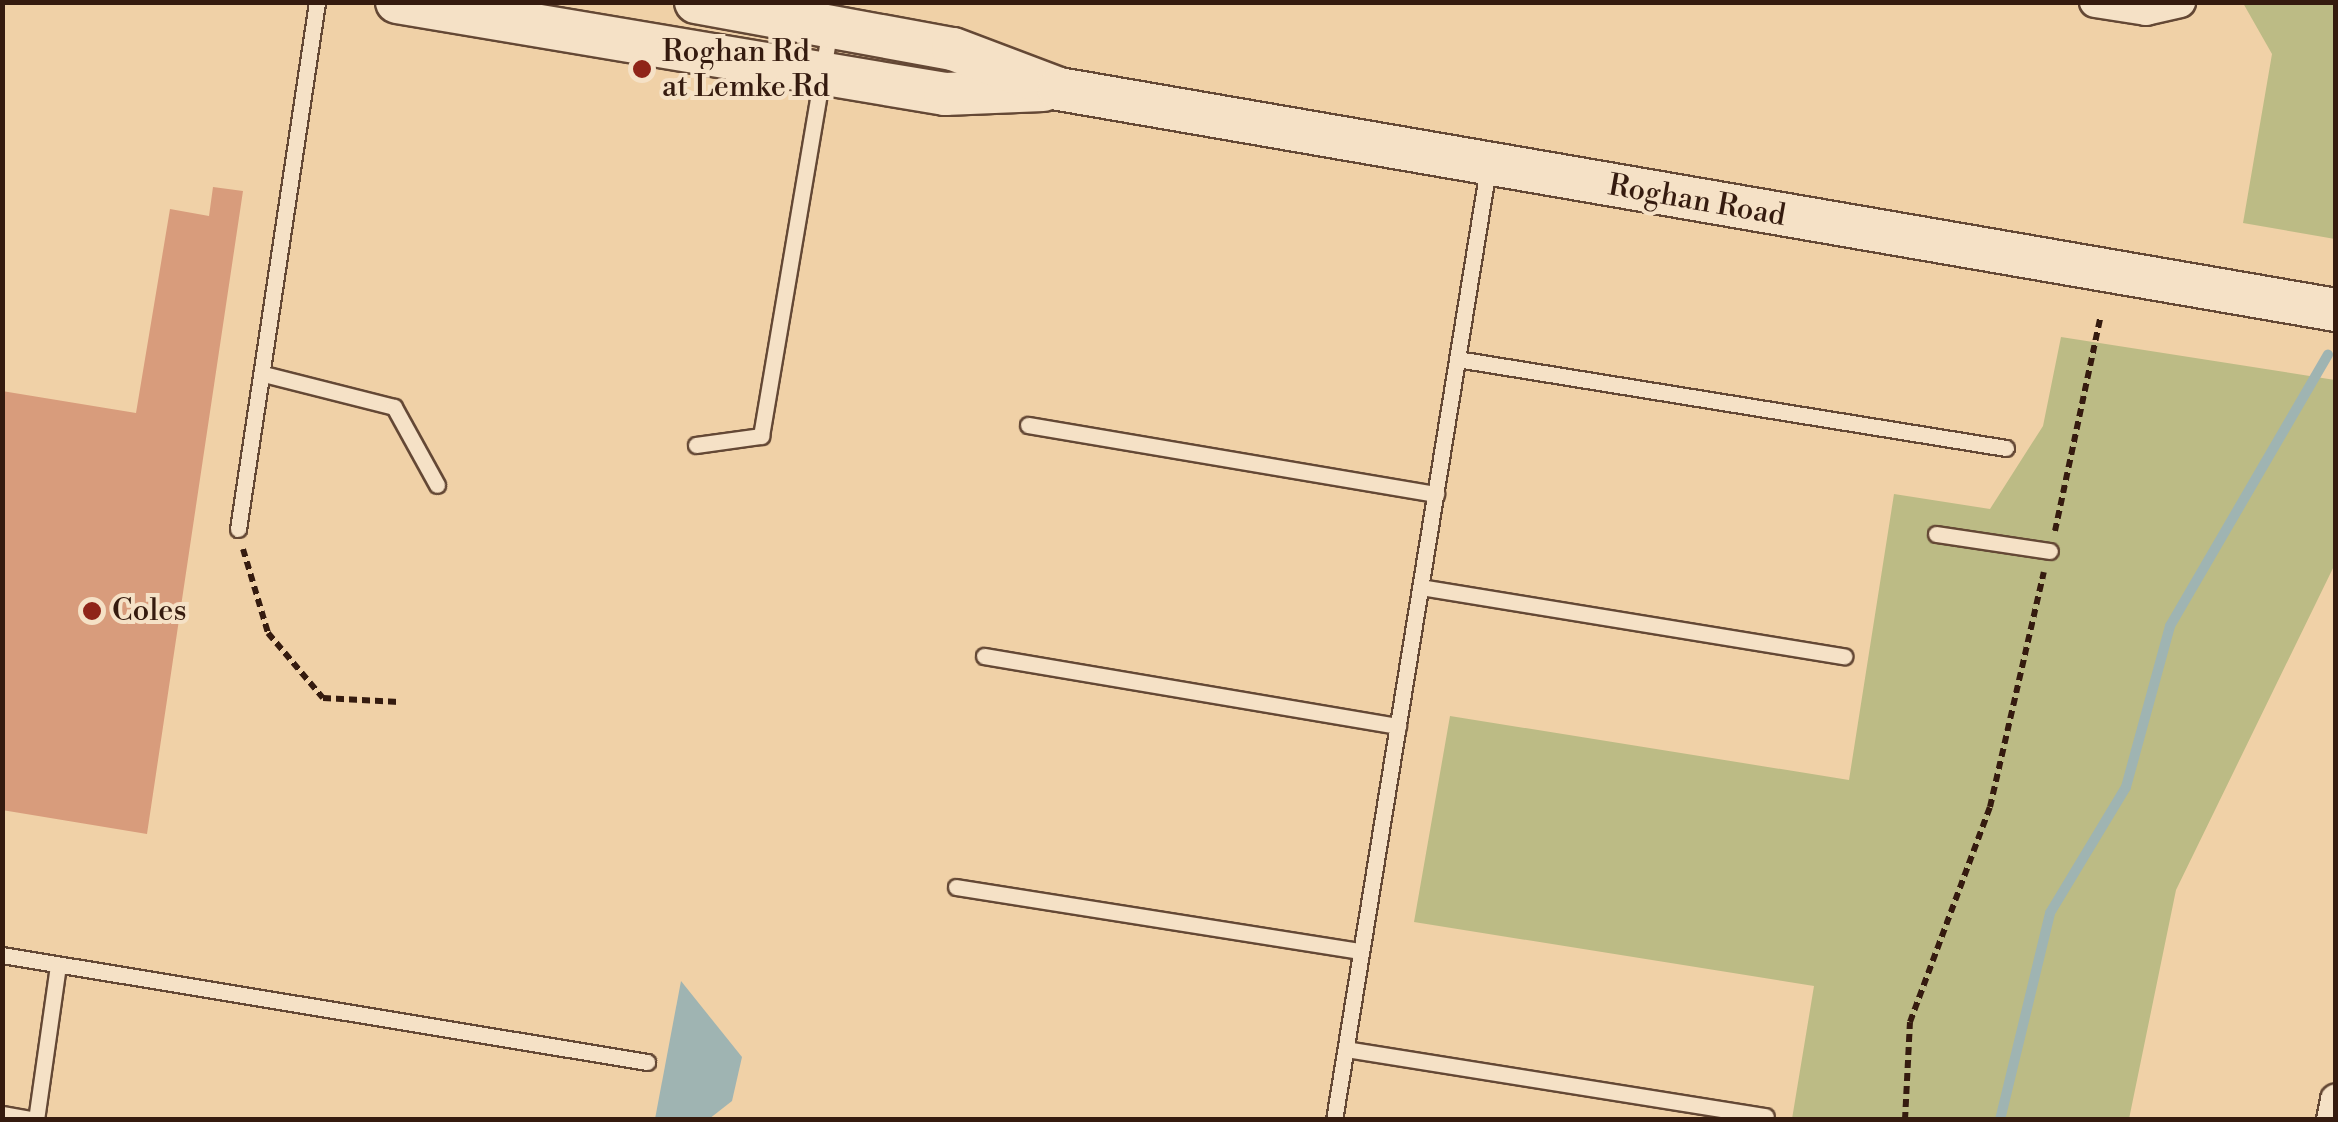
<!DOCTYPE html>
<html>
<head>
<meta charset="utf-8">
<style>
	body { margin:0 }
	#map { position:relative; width:2338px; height:1122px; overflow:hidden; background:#f0d1a7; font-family:"Libre Bodoni",serif }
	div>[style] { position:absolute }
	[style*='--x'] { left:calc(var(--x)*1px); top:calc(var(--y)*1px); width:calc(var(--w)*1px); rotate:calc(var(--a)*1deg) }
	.green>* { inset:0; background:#bcbb85 }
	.water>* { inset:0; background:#9fb4b2 }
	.stream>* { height:10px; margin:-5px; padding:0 5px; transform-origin:5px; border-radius:5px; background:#9fb4b2 }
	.building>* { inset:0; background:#d89c7c }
	.path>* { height:6px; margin-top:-3px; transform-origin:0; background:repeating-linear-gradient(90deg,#351b0f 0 8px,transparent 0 13px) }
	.roads { filter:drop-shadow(2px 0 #644835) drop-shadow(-2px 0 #644835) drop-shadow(0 2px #644835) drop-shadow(0 -2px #644835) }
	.lane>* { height:15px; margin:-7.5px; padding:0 7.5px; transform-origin:7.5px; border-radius:7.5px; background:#f5e1c6 }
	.street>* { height:30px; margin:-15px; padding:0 15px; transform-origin:15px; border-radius:15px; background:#f5e1c6 }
	.secondary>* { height:42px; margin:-21px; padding:0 21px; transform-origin:21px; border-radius:21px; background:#f5e1c6 }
	.dots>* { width:28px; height:28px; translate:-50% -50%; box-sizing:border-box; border:5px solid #f5e1c6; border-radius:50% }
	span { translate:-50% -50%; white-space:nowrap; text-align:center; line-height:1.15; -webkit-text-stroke:8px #f5e1c6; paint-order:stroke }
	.poi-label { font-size:30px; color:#351b0f }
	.left { translate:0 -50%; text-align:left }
	.street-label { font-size:30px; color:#351b0f }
	.frame { position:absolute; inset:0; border:5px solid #351b0f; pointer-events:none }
</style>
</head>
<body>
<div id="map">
	<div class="green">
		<i style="clip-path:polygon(2243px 3px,2335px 3px,2335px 239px,2243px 223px,2272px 54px)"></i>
		<i style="clip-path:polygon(2061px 337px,2335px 380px,2335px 564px,2176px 890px,2129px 1119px,1792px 1119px,1814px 986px,1414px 922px,1450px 716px,1849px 780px,1894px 494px,1990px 509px,2043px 426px)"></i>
	</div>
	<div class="water">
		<i style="clip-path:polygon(681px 981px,742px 1057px,732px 1101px,709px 1119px,655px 1119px)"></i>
	</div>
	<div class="stream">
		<i style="--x:2000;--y:1120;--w:213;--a:-76.4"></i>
		<i style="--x:2050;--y:913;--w:147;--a:-58.9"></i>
		<i style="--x:2126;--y:787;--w:167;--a:-74.7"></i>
		<i style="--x:2170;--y:626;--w:314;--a:-59.8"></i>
	</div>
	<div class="building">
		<i style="clip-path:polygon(213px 187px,243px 191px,147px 834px,2px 810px,2px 391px,136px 413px,170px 209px,209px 216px)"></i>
	</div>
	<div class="path">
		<i style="--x:2055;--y:531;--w:217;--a:-78"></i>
		<i style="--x:243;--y:549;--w:88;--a:73.4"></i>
		<i style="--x:268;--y:633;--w:85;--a:49.8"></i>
		<i style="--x:323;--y:698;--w:76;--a:3"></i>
		<i style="--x:1905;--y:1120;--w:98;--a:-87.1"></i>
		<i style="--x:1910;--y:1022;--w:229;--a:-69.6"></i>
		<i style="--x:1990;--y:807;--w:241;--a:-77.1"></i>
	</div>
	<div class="roads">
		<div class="lane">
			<i style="--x:1457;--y:359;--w:556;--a:9.21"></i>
			<i style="--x:264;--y:374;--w:134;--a:14.2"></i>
			<i style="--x:394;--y:407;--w:89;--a:61.1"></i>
			<i style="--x:1028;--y:425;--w:414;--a:9.6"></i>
			<i style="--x:696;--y:445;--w:66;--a:-7.9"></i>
			<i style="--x:761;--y:436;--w:412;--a:-80.4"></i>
			<i style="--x:238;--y:529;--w:533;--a:-81.47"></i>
			<i style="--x:1936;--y:534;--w:115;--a:8.5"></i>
			<i style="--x:1421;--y:587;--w:429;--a:9.3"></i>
			<i style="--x:984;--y:656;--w:420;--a:9.6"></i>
			<i style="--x:956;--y:887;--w:410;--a:9"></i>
			<i style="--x:2;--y:955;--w:654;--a:9.42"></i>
			<i style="--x:1346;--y:1049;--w:425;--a:9.1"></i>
			<i style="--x:2;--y:1114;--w:34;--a:10"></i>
			<i style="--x:36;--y:1120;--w:157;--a:-81.9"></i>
			<i style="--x:1334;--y:1120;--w:964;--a:-80.81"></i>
		</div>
		<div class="street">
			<i style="--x:2095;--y:2;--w:52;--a:8.9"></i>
			<i style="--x:2146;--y:10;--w:35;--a:-13"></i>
			<i style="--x:2332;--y:1120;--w:21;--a:-79"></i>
		</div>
		<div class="secondary">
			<i style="--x:397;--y:2;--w:556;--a:9.53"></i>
			<i style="--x:945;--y:94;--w:98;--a:-2.3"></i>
			<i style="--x:696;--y:2;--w:261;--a:10.4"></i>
			<i style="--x:953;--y:49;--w:113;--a:20.7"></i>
			<i style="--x:1059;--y:89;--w:1296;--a:9.82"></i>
		</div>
	</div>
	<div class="dots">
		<i style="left:642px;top:69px;background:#8f2418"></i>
		<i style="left:92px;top:611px;background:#8f2418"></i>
	</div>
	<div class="poi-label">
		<span class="left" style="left:662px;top:69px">Roghan Rd<br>at Lemke Rd</span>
		<span class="left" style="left:112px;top:611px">Coles</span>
	</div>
	<div class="street-label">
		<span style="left:1697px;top:201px;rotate:10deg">Roghan Road</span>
	</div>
	<div class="frame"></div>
</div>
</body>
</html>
